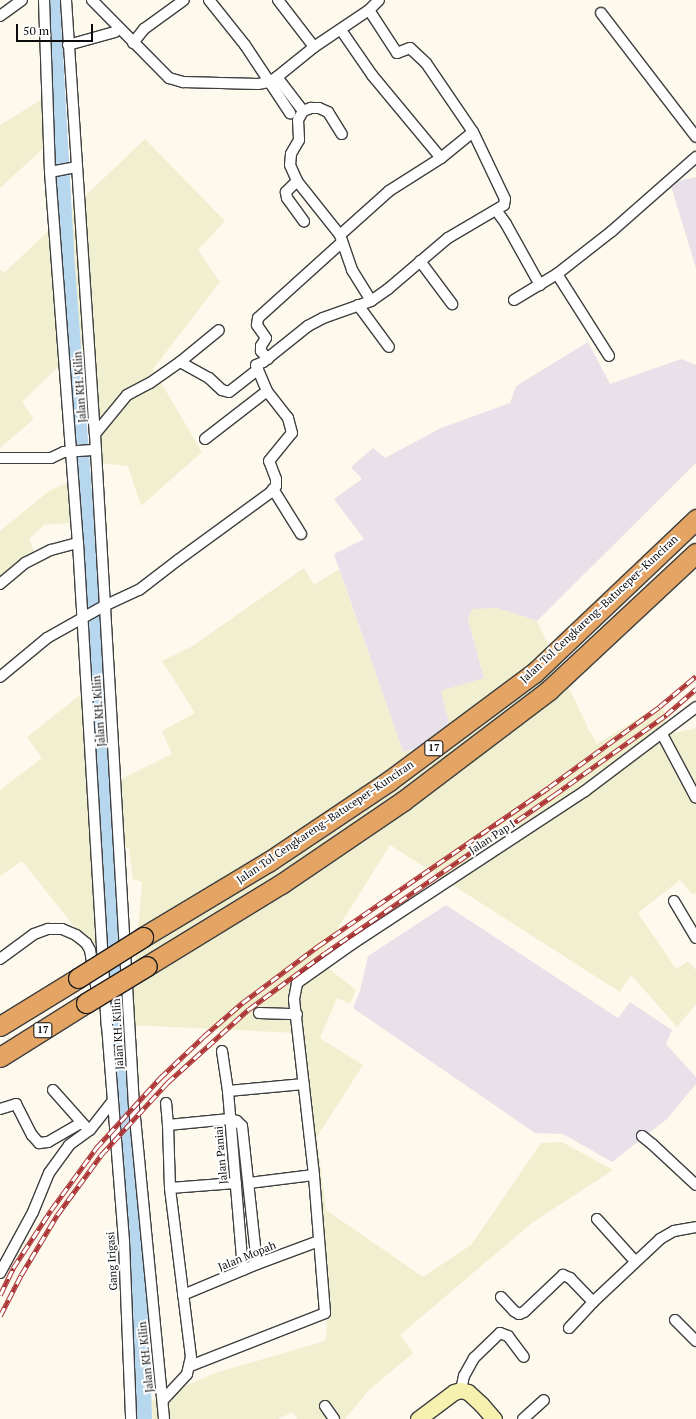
<!DOCTYPE html>
<html>
<head>
<meta charset="utf-8">
<style>
	body { margin:0 }
	#map { position:relative; width:696px; height:1419px; overflow:hidden; background:#fdfaed; font-family:"PT Serif",serif }
	div>[style] { position:absolute }
	[style*='--x'] { left:calc(var(--x)*1px); top:calc(var(--y)*1px); width:calc(var(--w)*1px); rotate:calc(var(--a)*1deg) }
	.industrial>* { inset:0; background:#e9e1ea }
	.farmland>* { inset:0; background:#f0efd0 }
	.river>* { height:18px; margin:-9px; padding:0 9px; transform-origin:9px; border-radius:9px; background:#b7d7ef }
	.roads { filter:drop-shadow(1px 0 #3f3f3f) drop-shadow(-1px 0 #3f3f3f) drop-shadow(0 1px #3f3f3f) drop-shadow(0 -1px #3f3f3f) }
	.street>* { height:10px; margin:-5px; padding:0 5px; transform-origin:5px; border-radius:5px; background:#fff }
	.secondary>* { height:15px; margin:-7.5px; padding:0 7.5px; transform-origin:7.5px; border-radius:7.5px; background:#f6f1af }
	.highway>* { height:19px; margin:-9.5px; padding:0 9.5px; transform-origin:9.5px; border-radius:9.5px; background:#e4a564 }
	.rail>* { height:4.5px; margin-top:-2.25px; transform-origin:0; background:repeating-linear-gradient(90deg,#fff 0 9px,#ac3434 0 18px); box-sizing:border-box; border-block:1px solid #ac3434 }
	.bridges { filter:drop-shadow(1px 0 #1d1d1d) drop-shadow(-1px 0 #1d1d1d) drop-shadow(0 1px #1d1d1d) drop-shadow(0 -1px #1d1d1d) }
	.highway-bridge>* { height:19px; margin:-9.5px; padding:0 9.5px; transform-origin:9.5px; border-radius:9.5px; background:#e4a564 }
	span { translate:-50% -50%; white-space:nowrap; text-align:center; line-height:1.15; -webkit-text-stroke:4px #fff; paint-order:stroke }
	.shield-label span { padding:1px 3px; background:#fff; border:1px solid; border-radius:3px; -webkit-text-stroke-width:0 }
	.shield-label { font-size:10px; color:#0c0c0c; font-weight:700 }
	.street-label { font-size:11px; color:#0c0c0c }
	.scale { position:absolute; left:16px; top:24px; width:77px; height:18px; box-sizing:border-box; border:2px solid #0c0c0c; border-top:0; padding-left:5px; font-size:12px; line-height:14px; white-space:nowrap; color:#0c0c0c; -webkit-text-stroke:3px #fff; paint-order:stroke }
</style>
</head>
<body>
<div id="map">
	<div class="industrial">
		<i style="clip-path:polygon(696px 177px,696px 268px,670px 183px)"></i>
		<i style="clip-path:polygon(588px 342px,610px 384px,681px 359px,696px 365px,696px 463px,537px 621px,497px 608px,468px 619px,484px 678px,453px 740px,403px 752px,334px 554px,364px 539px,334px 499px,362px 479px,351px 467px,373px 448px,385px 458px,441px 428px,510px 403px,516px 386px)"></i>
		<i style="clip-path:polygon(446px 905px,618px 1018px,630px 1002px,672px 1030px,666px 1044px,696px 1077px,696px 1084px,667px 1119px,612px 1162px,563px 1134px,535px 1133px,353px 1008px,360px 991px,368px 956px)"></i>
	</div>
	<div class="farmland">
		<i style="clip-path:polygon(44px 98px,48px 144px,0 188px,0 125px)"></i>
		<i style="clip-path:polygon(145px 139px,225px 221px,198px 250px,220px 282px,153px 369px,202px 452px,141px 506px,128px 466px,101px 463px,95px 346px,68px 357px,22px 402px,34px 419px,0 448px,0 269px,4px 273px)"></i>
		<i style="clip-path:polygon(78px 478px,80px 522px,44px 525px,29px 539px,35px 553px,0 579px,0 531px,49px 491px)"></i>
		<i style="clip-path:polygon(304px 568px,314px 585px,339px 569px,403px 752px,453px 740px,441px 691px,484px 678px,468px 619px,472px 609px,497px 608px,537px 621px,589px 730px,597px 744px,662px 703px,670px 734px,696px 728px,696px 893px,693px 895px,680px 880px,638px 913px,676px 969px,688px 961px,696px 970px,696px 1004px,677px 1027px,631px 975px,620px 992px,390px 845px,318px 960px,356px 990px,350px 1004px,337px 998px,320px 1038px,363px 1065px,317px 1137px,326px 1210px,423px 1277px,471px 1245px,541px 1143px,562px 1142px,613px 1170px,532px 1223px,400px 1335px,413px 1353px,369px 1390px,345px 1419px,297px 1419px,293px 1412px,278px 1419px,153px 1419px,151px 1401px,215px 1373px,325px 1341px,327px 1327px,297px 1033px,130px 1025px,142px 882px,133px 879px,129px 848px,93px 852px,102px 952px,77px 930px,22px 861px,0 876px,0 790px,42px 758px,27px 737px,100px 679px,107px 786px,172px 754px,162px 731px,195px 713px,162px 661px,191px 647px)"></i>
	</div>
	<div class="river">
		<i style="--x:51;--y:0;--w:254;--a:86.8"></i>
		<i style="--x:65;--y:254;--w:385;--a:85.7"></i>
		<i style="--x:94;--y:638;--w:510;--a:86.51"></i>
		<i style="--x:125;--y:1147;--w:157;--a:84.9"></i>
		<i style="--x:139;--y:1303;--w:116;--a:88"></i>
	</div>
	<div class="roads">
		<div class="street">
			<i style="--x:44;--y:0;--w:172;--a:88"></i>
			<i style="--x:50;--y:172;--w:372;--a:85.7"></i>
			<i style="--x:78;--y:543;--w:483;--a:86.6"></i>
			<i style="--x:107;--y:1025;--w:218;--a:85.5"></i>
			<i style="--x:124;--y:1242;--w:177;--a:87.7"></i>
			<i style="--x:66;--y:0;--w:435;--a:86.2"></i>
			<i style="--x:95;--y:434;--w:674;--a:86.68"></i>
			<i style="--x:134;--y:1107;--w:313;--a:84.5"></i>
			<i style="--x:92;--y:0;--w:110;--a:45.4"></i>
			<i style="--x:169;--y:78;--w:15;--a:16"></i>
			<i style="--x:183;--y:82;--w:75;--a:1.5"></i>
			<i style="--x:258;--y:84;--w:11;--a:-10"></i>
			<i style="--x:269;--y:82;--w:9;--a:-32"></i>
			<i style="--x:277;--y:77;--w:48;--a:-39"></i>
			<i style="--x:314;--y:47;--w:66;--a:-33.9"></i>
			<i style="--x:369;--y:10;--w:14;--a:-45"></i>
			<i style="--x:209;--y:0;--w:58;--a:51.3"></i>
			<i style="--x:245;--y:45;--w:82;--a:56.5"></i>
			<i style="--x:278;--y:0;--w:59;--a:52.5"></i>
			<i style="--x:601;--y:13;--w:156;--a:52.5"></i>
			<i style="--x:0;--y:16;--w:27;--a:-36"></i>
			<i style="--x:341;--y:30;--w:55;--a:55.4"></i>
			<i style="--x:372;--y:75;--w:108;--a:50.3"></i>
			<i style="--x:133;--y:43;--w:18;--a:-52"></i>
			<i style="--x:144;--y:29;--w:49;--a:-35.9"></i>
			<i style="--x:68;--y:45;--w:49;--a:-15.5"></i>
			<i style="--x:277;--y:77;--w:43;--a:52.6"></i>
			<i style="--x:303;--y:111;--w:10;--a:119"></i>
			<i style="--x:298;--y:120;--w:20;--a:87"></i>
			<i style="--x:299;--y:140;--w:16;--a:120"></i>
			<i style="--x:291;--y:154;--w:11;--a:95"></i>
			<i style="--x:290;--y:165;--w:17;--a:66"></i>
			<i style="--x:297;--y:181;--w:69;--a:51.5"></i>
			<i style="--x:340;--y:235;--w:37;--a:71"></i>
			<i style="--x:352;--y:270;--w:36;--a:58"></i>
			<i style="--x:303;--y:111;--w:9;--a:-21"></i>
			<i style="--x:311;--y:108;--w:8;--a:0"></i>
			<i style="--x:319;--y:108;--w:10;--a:24"></i>
			<i style="--x:328;--y:112;--w:26;--a:58"></i>
			<i style="--x:50;--y:172;--w:26;--a:-11"></i>
			<i style="--x:297;--y:181;--w:16;--a:135"></i>
			<i style="--x:286;--y:192;--w:6;--a:81"></i>
			<i style="--x:287;--y:198;--w:29;--a:54"></i>
			<i style="--x:496;--y:210;--w:17;--a:54"></i>
			<i style="--x:506;--y:224;--w:70;--a:60.9"></i>
			<i style="--x:340;--y:235;--w:66;--a:-41.9"></i>
			<i style="--x:389;--y:191;--w:62;--a:-32.4"></i>
			<i style="--x:441;--y:158;--w:41;--a:-39.1"></i>
			<i style="--x:420;--y:261;--w:54;--a:53.3"></i>
			<i style="--x:557;--y:274;--w:97;--a:57.6"></i>
			<i style="--x:514;--y:300;--w:50;--a:-31.2"></i>
			<i style="--x:557;--y:274;--w:70;--a:-38"></i>
			<i style="--x:612;--y:231;--w:112;--a:-41.4"></i>
			<i style="--x:358;--y:305;--w:52;--a:53.6"></i>
			<i style="--x:268;--y:359;--w:11;--a:-131"></i>
			<i style="--x:261;--y:351;--w:5;--a:-90"></i>
			<i style="--x:261;--y:346;--w:9;--a:-58"></i>
			<i style="--x:266;--y:338;--w:16;--a:-125"></i>
			<i style="--x:257;--y:325;--w:7;--a:-82"></i>
			<i style="--x:258;--y:318;--w:113;--a:-42.1"></i>
			<i style="--x:180;--y:362;--w:33;--a:29"></i>
			<i style="--x:209;--y:378;--w:18;--a:43"></i>
			<i style="--x:222;--y:390;--w:7;--a:16"></i>
			<i style="--x:229;--y:392;--w:37;--a:-38"></i>
			<i style="--x:95;--y:434;--w:50;--a:-50.6"></i>
			<i style="--x:127;--y:395;--w:26;--a:-28"></i>
			<i style="--x:150;--y:383;--w:37;--a:-35"></i>
			<i style="--x:180;--y:362;--w:50;--a:-39.4"></i>
			<i style="--x:205;--y:439;--w:78;--a:-37.7"></i>
			<i style="--x:0;--y:458;--w:51;--a:0"></i>
			<i style="--x:51;--y:458;--w:14;--a:-25"></i>
			<i style="--x:64;--y:452;--w:32;--a:-4"></i>
			<i style="--x:273;--y:489;--w:53;--a:58.1"></i>
			<i style="--x:0;--y:584;--w:33;--a:-40"></i>
			<i style="--x:25;--y:563;--w:29;--a:-27"></i>
			<i style="--x:51;--y:550;--w:28;--a:-15"></i>
			<i style="--x:0;--y:677;--w:61;--a:-39.7"></i>
			<i style="--x:47;--y:638;--w:65;--a:-29.3"></i>
			<i style="--x:104;--y:606;--w:38;--a:-25"></i>
			<i style="--x:139;--y:590;--w:49;--a:-37.6"></i>
			<i style="--x:178;--y:560;--w:114;--a:-36.1"></i>
			<i style="--x:270;--y:493;--w:9;--a:-49"></i>
			<i style="--x:276;--y:486;--w:7;--a:-90"></i>
			<i style="--x:276;--y:479;--w:19;--a:-111"></i>
			<i style="--x:269;--y:461;--w:36;--a:-51"></i>
			<i style="--x:292;--y:433;--w:16;--a:-105"></i>
			<i style="--x:288;--y:418;--w:34;--a:-128"></i>
			<i style="--x:267;--y:391;--w:28;--a:-113"></i>
			<i style="--x:256;--y:365;--w:8;--a:-23"></i>
			<i style="--x:263;--y:362;--w:58;--a:-38.7"></i>
			<i style="--x:308;--y:326;--w:17;--a:-28"></i>
			<i style="--x:323;--y:318;--w:51;--a:-19.5"></i>
			<i style="--x:371;--y:301;--w:21;--a:-35"></i>
			<i style="--x:388;--y:289;--w:79;--a:-40.4"></i>
			<i style="--x:448;--y:238;--w:65;--a:-30.5"></i>
			<i style="--x:504;--y:205;--w:6;--a:-81"></i>
			<i style="--x:505;--y:199;--w:74;--a:-115.5"></i>
			<i style="--x:473;--y:132;--w:83;--a:-124.3"></i>
			<i style="--x:426;--y:63;--w:22;--a:-137"></i>
			<i style="--x:410;--y:48;--w:14;--a:159"></i>
			<i style="--x:397;--y:53;--w:51;--a:-123.1"></i>
			<i style="--x:662;--y:734;--w:72;--a:62"></i>
			<i style="--x:674;--y:901;--w:43;--a:59.3"></i>
			<i style="--x:0;--y:959;--w:42;--a:-36.3"></i>
			<i style="--x:34;--y:934;--w:15;--a:-20"></i>
			<i style="--x:48;--y:929;--w:14;--a:0"></i>
			<i style="--x:62;--y:929;--w:15;--a:23"></i>
			<i style="--x:76;--y:935;--w:13;--a:39"></i>
			<i style="--x:86;--y:943;--w:8;--a:60"></i>
			<i style="--x:90;--y:950;--w:49;--a:80.5"></i>
			<i style="--x:259;--y:1013;--w:38;--a:2"></i>
			<i style="--x:222;--y:1051;--w:40;--a:81.5"></i>
			<i style="--x:53;--y:1090;--w:48;--a:48.4"></i>
			<i style="--x:0;--y:1109;--w:17;--a:-17"></i>
			<i style="--x:16;--y:1104;--w:35;--a:63"></i>
			<i style="--x:32;--y:1135;--w:11;--a:49"></i>
			<i style="--x:39;--y:1143;--w:9;--a:-6"></i>
			<i style="--x:48;--y:1142;--w:38;--a:-30"></i>
			<i style="--x:168;--y:1125;--w:62;--a:-5.5"></i>
			<i style="--x:230;--y:1119;--w:7;--a:16"></i>
			<i style="--x:237;--y:1121;--w:7;--a:45"></i>
			<i style="--x:242;--y:1126;--w:139;--a:83.8"></i>
			<i style="--x:642;--y:1136;--w:13;--a:39"></i>
			<i style="--x:652;--y:1144;--w:60;--a:43"></i>
			<i style="--x:249;--y:1183;--w:65;--a:-7"></i>
			<i style="--x:170;--y:1188;--w:66;--a:-4.3"></i>
			<i style="--x:597;--y:1219;--w:57;--a:47.9"></i>
			<i style="--x:243;--y:1270;--w:180;--a:-94.8"></i>
			<i style="--x:228;--y:1091;--w:76;--a:-5.3"></i>
			<i style="--x:0;--y:1273;--w:69;--a:-61.6"></i>
			<i style="--x:33;--y:1212;--w:42;--a:-67.7"></i>
			<i style="--x:49;--y:1173;--w:34;--a:-54"></i>
			<i style="--x:69;--y:1145;--w:26;--a:-36"></i>
			<i style="--x:90;--y:1130;--w:37;--a:-52"></i>
			<i style="--x:183;--y:1295;--w:80;--a:-22.7"></i>
			<i style="--x:257;--y:1264;--w:66;--a:-20.4"></i>
			<i style="--x:501;--y:1297;--w:19;--a:47"></i>
			<i style="--x:514;--y:1311;--w:6;--a:31"></i>
			<i style="--x:519;--y:1314;--w:5;--a:-22"></i>
			<i style="--x:524;--y:1312;--w:54;--a:-43.5"></i>
			<i style="--x:563;--y:1275;--w:8;--a:23"></i>
			<i style="--x:570;--y:1278;--w:33;--a:46"></i>
			<i style="--x:675;--y:1320;--w:30;--a:45"></i>
			<i style="--x:569;--y:1328;--w:35;--a:-47"></i>
			<i style="--x:593;--y:1302;--w:92;--a:-43.2"></i>
			<i style="--x:660;--y:1239;--w:16;--a:-30"></i>
			<i style="--x:674;--y:1231;--w:22;--a:-10"></i>
			<i style="--x:190;--y:1366;--w:145;--a:-21.4"></i>
			<i style="--x:325;--y:1313;--w:138;--a:-94.6"></i>
			<i style="--x:314;--y:1175;--w:177;--a:-96.5"></i>
			<i style="--x:294;--y:999;--w:16;--a:-79"></i>
			<i style="--x:297;--y:983;--w:67;--a:-35.3"></i>
			<i style="--x:352;--y:944;--w:279;--a:-33.3"></i>
			<i style="--x:585;--y:791;--w:139;--a:-37.1"></i>
			<i style="--x:461;--y:1390;--w:14;--a:-78"></i>
			<i style="--x:464;--y:1376;--w:21;--a:-61"></i>
			<i style="--x:474;--y:1358;--w:36;--a:-44"></i>
			<i style="--x:500;--y:1333;--w:9;--a:21"></i>
			<i style="--x:508;--y:1336;--w:26;--a:53"></i>
			<i style="--x:163;--y:1400;--w:35;--a:-47"></i>
			<i style="--x:187;--y:1374;--w:17;--a:-77"></i>
			<i style="--x:191;--y:1357;--w:170;--a:-97.1"></i>
			<i style="--x:170;--y:1188;--w:63;--a:-91.8"></i>
			<i style="--x:168;--y:1125;--w:22;--a:-95"></i>
			<i style="--x:325;--y:1406;--w:16;--a:55"></i>
			<i style="--x:523;--y:1419;--w:28;--a:-42"></i>
		</div>
		<div class="secondary">
			<i style="--x:418;--y:1419;--w:45;--a:-36.9"></i>
			<i style="--x:454;--y:1392;--w:7;--a:-16"></i>
			<i style="--x:461;--y:1390;--w:7;--a:16"></i>
			<i style="--x:468;--y:1392;--w:18;--a:43"></i>
			<i style="--x:481;--y:1404;--w:20;--a:49"></i>
		</div>
		<div class="highway">
			<i style="--x:143;--y:937;--w:146;--a:-31"></i>
			<i style="--x:268;--y:862;--w:146;--a:-33.8"></i>
			<i style="--x:389;--y:781;--w:181;--a:-36.7"></i>
			<i style="--x:534;--y:673;--w:224;--a:-43.5"></i>
			<i style="--x:147;--y:966;--w:157;--a:-31.5"></i>
			<i style="--x:281;--y:884;--w:148;--a:-34.2"></i>
			<i style="--x:403;--y:801;--w:183;--a:-37.2"></i>
			<i style="--x:549;--y:690;--w:201;--a:-43"></i>
			<i style="--x:0;--y:1026;--w:92;--a:-31.6"></i>
			<i style="--x:0;--y:1057;--w:102;--a:-32.1"></i>
		</div>
	</div>
	<div class="rail">
		<i style="--x:0;--y:1295;--w:30;--a:-64"></i>
		<i style="--x:13;--y:1268;--w:69;--a:-56.8"></i>
		<i style="--x:51;--y:1210;--w:77;--a:-54"></i>
		<i style="--x:96;--y:1148;--w:95;--a:-47.6"></i>
		<i style="--x:160;--y:1078;--w:59;--a:-43.6"></i>
		<i style="--x:203;--y:1037;--w:52;--a:-41.1"></i>
		<i style="--x:242;--y:1003;--w:95;--a:-36.9"></i>
		<i style="--x:318;--y:946;--w:280;--a:-34.5"></i>
		<i style="--x:549;--y:787;--w:136;--a:-36"></i>
		<i style="--x:659;--y:707;--w:48;--a:-40"></i>
		<i style="--x:0;--y:1316;--w:46;--a:-62.9"></i>
		<i style="--x:21;--y:1275;--w:70;--a:-59"></i>
		<i style="--x:57;--y:1215;--w:74;--a:-53.7"></i>
		<i style="--x:101;--y:1155;--w:98;--a:-47.5"></i>
		<i style="--x:167;--y:1083;--w:110;--a:-42.1"></i>
		<i style="--x:249;--y:1009;--w:94;--a:-36.4"></i>
		<i style="--x:325;--y:953;--w:278;--a:-34.6"></i>
		<i style="--x:554;--y:795;--w:138;--a:-35.5"></i>
		<i style="--x:666;--y:715;--w:40;--a:-41"></i>
	</div>
	<div class="bridges">
		<div class="highway-bridge">
			<i style="--x:78;--y:978;--w:77;--a:-32.2"></i>
			<i style="--x:86;--y:1003;--w:71;--a:-31.2"></i>
		</div>
	</div>
	<div class="shield-label">
		<span style="left:434px;top:748px">17</span>
		<span style="left:43px;top:1030px">17</span>
	</div>
	<div class="street-label">
		<span style="left:80px;top:387px;rotate:-94deg">Jalan KH. Kilin</span>
		<span style="left:599px;top:609px;rotate:-43deg">Jalan Tol Cengkareng–Batuceper–Kunciran</span>
		<span style="left:99px;top:711px;rotate:-94deg">Jalan KH. Kilin</span>
		<span style="left:325px;top:822px;rotate:-34deg">Jalan Tol Cengkareng–Batuceper–Kunciran</span>
		<span style="left:492px;top:837px;rotate:-33deg">Jalan Pap I</span>
		<span style="left:118px;top:1034px;rotate:-93deg">Jalan KH. Kilin</span>
		<span style="left:221px;top:1155px;rotate:-95deg">Jalan Paniai</span>
		<span style="left:247px;top:1256px;rotate:-22deg">Jalan Mopah</span>
		<span style="left:112px;top:1261px;rotate:-93deg">Gang Irigasi</span>
		<span style="left:146px;top:1357px;rotate:-96deg">Jalan KH. Kilin</span>
	</div>
	<div class="scale">50 m</div>
</div>
</body>
</html>
